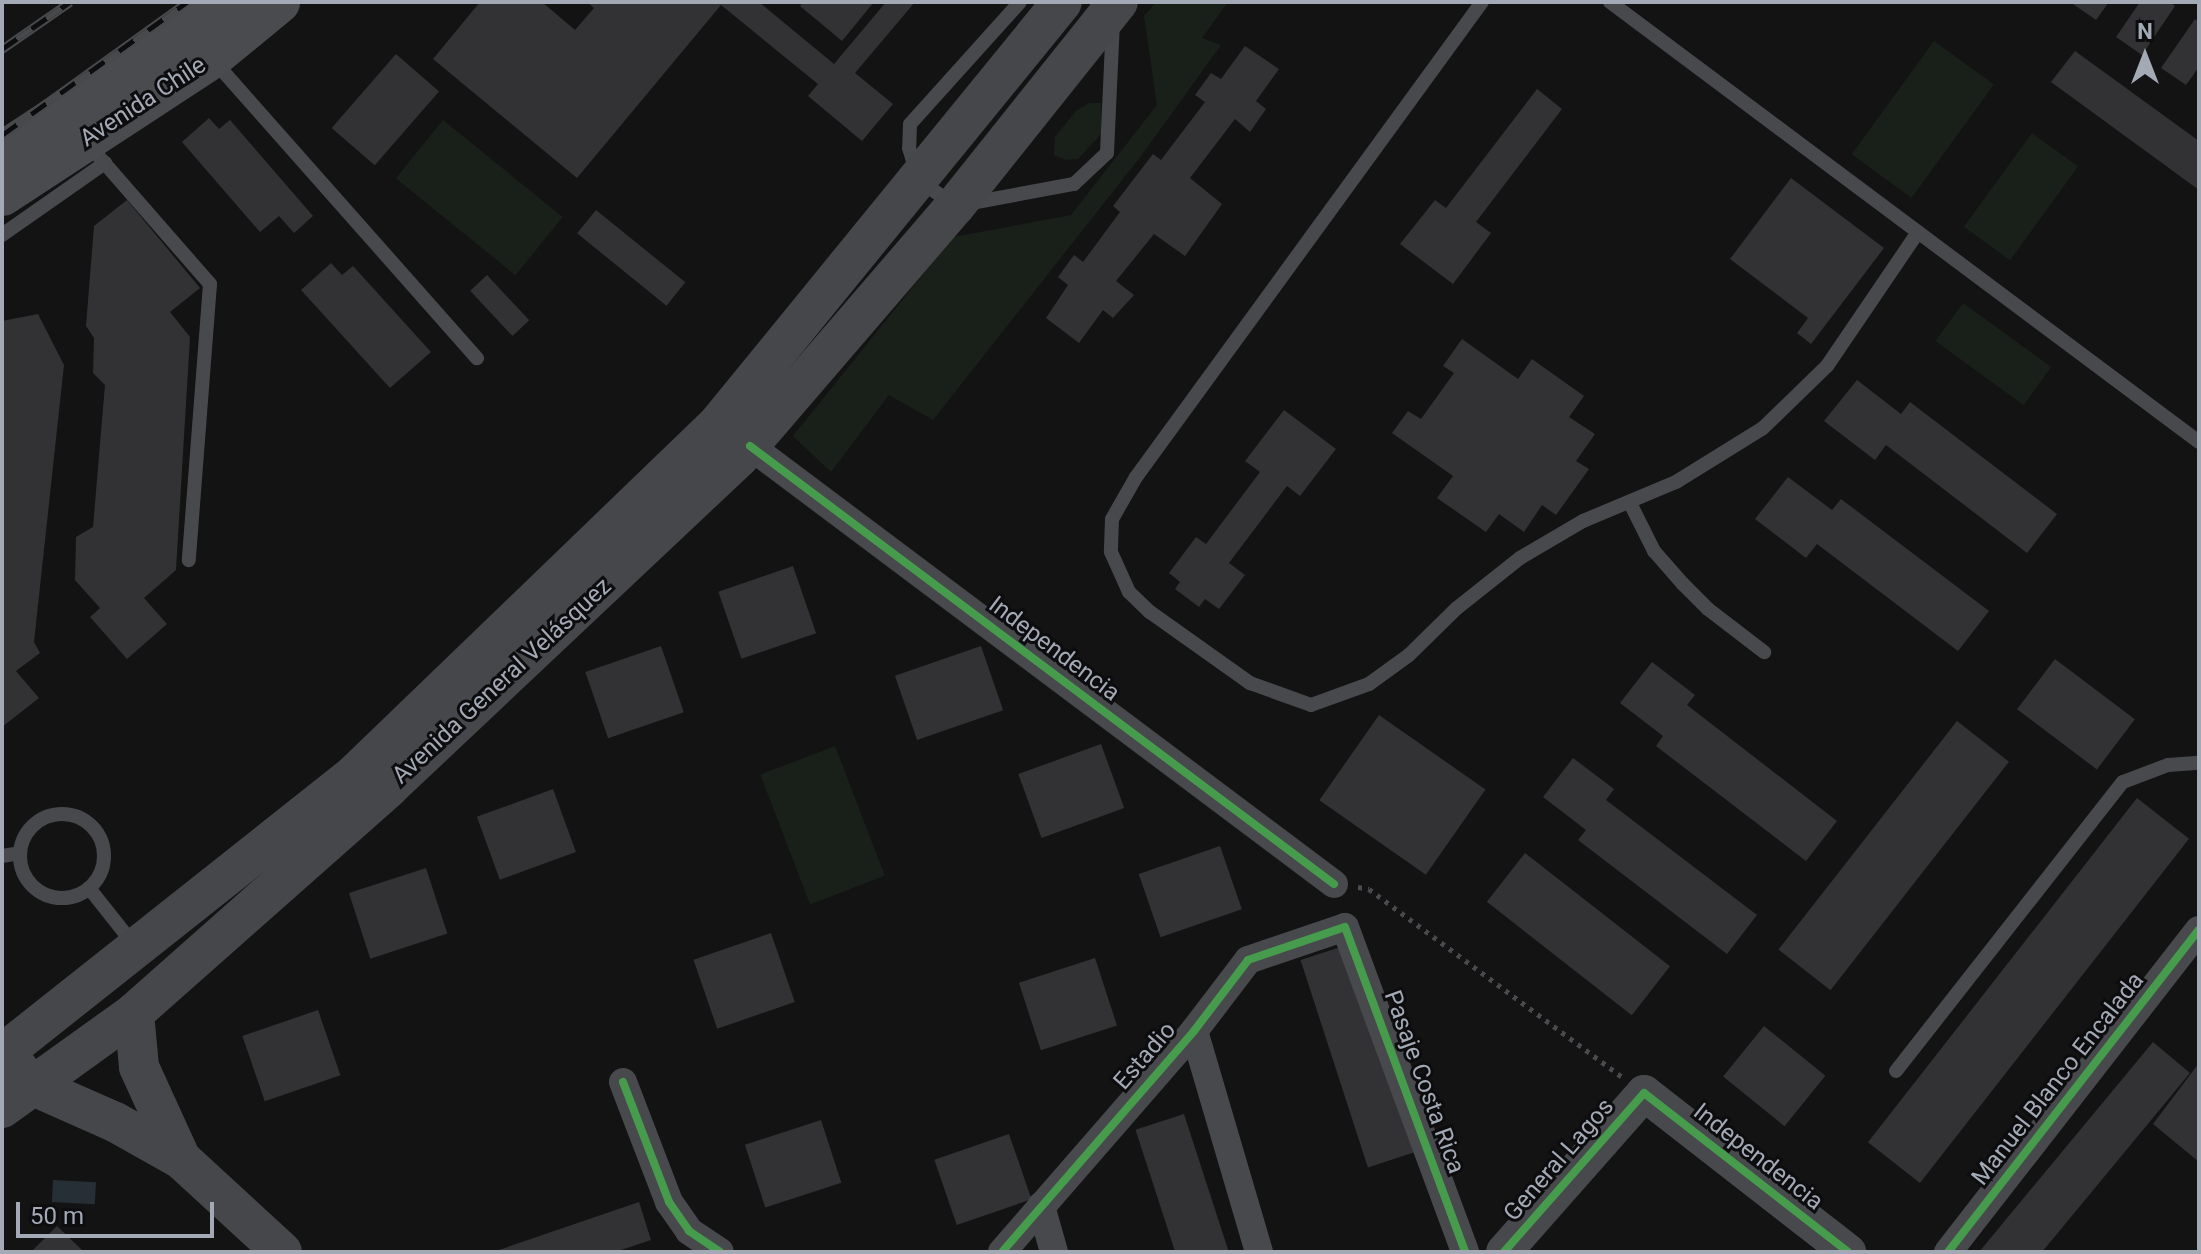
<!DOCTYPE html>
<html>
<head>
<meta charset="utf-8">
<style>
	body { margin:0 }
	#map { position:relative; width:2201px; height:1254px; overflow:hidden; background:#131313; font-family:Roboto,sans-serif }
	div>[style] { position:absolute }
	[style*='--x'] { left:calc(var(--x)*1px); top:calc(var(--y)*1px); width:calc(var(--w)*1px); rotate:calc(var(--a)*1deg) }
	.green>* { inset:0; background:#19201a; transform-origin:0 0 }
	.water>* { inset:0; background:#262f35; transform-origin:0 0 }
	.building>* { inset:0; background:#323234; transform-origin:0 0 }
	.path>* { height:5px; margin-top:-2.5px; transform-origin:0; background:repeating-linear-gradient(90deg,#494a4e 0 4px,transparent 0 10px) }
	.service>* { height:14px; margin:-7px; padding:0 7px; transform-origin:7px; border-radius:7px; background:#47494c }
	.service>.ring { margin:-7px; padding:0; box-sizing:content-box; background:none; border:14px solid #47494c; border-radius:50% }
	.minor>* { height:28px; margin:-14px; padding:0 14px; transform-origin:14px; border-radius:14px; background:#47494c }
	.tertiary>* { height:36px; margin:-18px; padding:0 18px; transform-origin:18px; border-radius:18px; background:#47494c }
	.secondary>* { height:40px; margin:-20px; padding:0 20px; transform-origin:20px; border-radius:20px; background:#46474a }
	.primary>* { height:44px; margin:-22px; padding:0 22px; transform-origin:22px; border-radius:22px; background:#494b4e }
	.rail>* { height:9px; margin-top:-4.5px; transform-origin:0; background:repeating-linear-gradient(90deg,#0d0d0f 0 18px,#47494b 0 36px); box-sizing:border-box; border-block:2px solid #47494b }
	.cycleway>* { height:8px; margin:-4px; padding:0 4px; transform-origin:4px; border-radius:4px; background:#469c4c }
	span { translate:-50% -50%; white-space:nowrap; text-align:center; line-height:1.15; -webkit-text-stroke:6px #0d0d0f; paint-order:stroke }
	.street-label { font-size:24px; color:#a3aab5 }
	.frame { position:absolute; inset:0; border:4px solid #a3aab5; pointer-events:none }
	.north { position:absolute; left:2105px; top:16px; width:80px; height:80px; -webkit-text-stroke:6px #0d0d0f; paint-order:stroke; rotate:0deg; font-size:22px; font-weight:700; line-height:32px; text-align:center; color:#a3aab5 }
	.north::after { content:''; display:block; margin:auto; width:28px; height:36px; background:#a3aab5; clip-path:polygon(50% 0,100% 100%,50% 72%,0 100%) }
	.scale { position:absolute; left:16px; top:1202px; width:198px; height:36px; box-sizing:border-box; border:4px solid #a3aab5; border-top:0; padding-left:10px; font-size:24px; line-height:28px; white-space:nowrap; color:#a3aab5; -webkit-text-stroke:6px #0d0d0f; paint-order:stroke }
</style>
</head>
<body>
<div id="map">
	<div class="green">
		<i style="clip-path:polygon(1156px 2px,1228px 2px,1202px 38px,1221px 45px,1141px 156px,933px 420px,889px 395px,831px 472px,793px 436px,953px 237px,1071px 215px,1157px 105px,1144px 16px)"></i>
		<i style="left:1934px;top:41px;width:74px;height:140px;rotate:36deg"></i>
		<i style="clip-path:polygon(1089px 103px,1101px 103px,1102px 133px,1078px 159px,1066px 160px,1054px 155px,1055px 137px,1076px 111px)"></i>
		<i style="left:443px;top:120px;width:154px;height:75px;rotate:39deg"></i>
		<i style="left:2032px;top:133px;width:57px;height:116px;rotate:36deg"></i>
		<i style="left:1963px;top:303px;width:109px;height:47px;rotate:36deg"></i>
		<i style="left:835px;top:746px;width:139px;height:80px;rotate:69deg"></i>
	</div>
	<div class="water">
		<i style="left:53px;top:1180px;width:43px;height:22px;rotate:3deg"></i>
	</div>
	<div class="building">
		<i style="clip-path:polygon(480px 2px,542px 2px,575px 30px,594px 8px,587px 2px,759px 2px,834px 64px,886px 2px,915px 2px,855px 73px,893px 104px,862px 141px,808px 96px,818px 84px,721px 5px,577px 178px,433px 59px)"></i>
		<i style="clip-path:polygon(803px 2px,874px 2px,842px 41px,800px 6px)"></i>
		<i style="clip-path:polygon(2070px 2px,2109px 2px,2096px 20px)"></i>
		<i style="clip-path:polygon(2140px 2px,2170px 2px,2175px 6px,2142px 55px,2116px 37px)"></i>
		<i style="clip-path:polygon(2195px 19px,2199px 22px,2199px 67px,2186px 85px,2161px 68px)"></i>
		<i style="clip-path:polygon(1245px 46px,1279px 69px,1256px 101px,1266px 109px,1250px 132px,1235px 119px,1190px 178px,1222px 204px,1185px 256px,1154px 234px,1116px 281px,1134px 295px,1113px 318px,1103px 310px,1079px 343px,1046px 318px,1068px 285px,1058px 277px,1074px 255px,1083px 262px,1120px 212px,1113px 206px,1153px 154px,1161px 160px,1205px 102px,1195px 95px,1211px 73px,1221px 79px)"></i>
		<i style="clip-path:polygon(2075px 51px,2199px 141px,2199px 190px,2051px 82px)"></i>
		<i style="left:396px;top:54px;width:57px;height:98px;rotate:41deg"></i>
		<i style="clip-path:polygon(1537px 89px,1562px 109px,1476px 222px,1491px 233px,1453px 284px,1400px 244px,1435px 200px,1446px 208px)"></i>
		<i style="clip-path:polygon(209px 118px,219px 129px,230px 120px,313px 216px,294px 233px,279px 216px,260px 232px,182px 142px)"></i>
		<i style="clip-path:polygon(1791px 178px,1884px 248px,1811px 344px,1797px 333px,1808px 318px,1730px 259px)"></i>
		<i style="clip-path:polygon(127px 200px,200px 288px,170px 312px,190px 337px,176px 570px,144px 598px,167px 624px,127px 659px,90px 617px,100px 608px,75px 580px,76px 537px,93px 527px,105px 385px,93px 373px,94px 338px,86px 326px,94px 226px)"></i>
		<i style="left:596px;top:210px;width:115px;height:30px;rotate:39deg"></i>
		<i style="clip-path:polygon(331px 263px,342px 275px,353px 266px,431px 352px,390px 388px,301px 290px)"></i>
		<i style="left:487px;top:275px;width:62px;height:23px;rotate:47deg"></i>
		<i style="clip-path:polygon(38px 314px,64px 365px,34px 642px,40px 653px,16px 671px,39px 698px,2px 727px,2px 321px)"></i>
		<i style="clip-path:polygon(1462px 339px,1518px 379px,1532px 359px,1584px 396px,1569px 417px,1595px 434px,1576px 461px,1589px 469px,1556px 515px,1542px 505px,1524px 532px,1499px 514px,1486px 532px,1437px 498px,1453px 476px,1392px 433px,1408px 411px,1421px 419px,1454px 373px,1443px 366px)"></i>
		<i style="clip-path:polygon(1857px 380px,1901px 414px,1910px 402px,2057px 514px,2027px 553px,1886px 445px,1875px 460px,1824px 421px)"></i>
		<i style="clip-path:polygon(1284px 410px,1336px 449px,1300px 496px,1287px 486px,1229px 563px,1245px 575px,1219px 609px,1205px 599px,1199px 607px,1175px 589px,1180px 582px,1169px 573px,1196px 537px,1206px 544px,1260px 472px,1245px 461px)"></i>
		<i style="clip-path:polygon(1788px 477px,1832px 510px,1841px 499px,1989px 611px,1958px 651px,1817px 544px,1806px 558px,1755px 519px)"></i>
		<i style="left:793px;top:566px;width:71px;height:79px;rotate:71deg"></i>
		<i style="left:661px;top:646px;width:70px;height:80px;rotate:71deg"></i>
		<i style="left:981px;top:646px;width:68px;height:91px;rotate:71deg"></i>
		<i style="left:2055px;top:659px;width:100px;height:63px;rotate:37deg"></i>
		<i style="clip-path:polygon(1652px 662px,1695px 695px,1687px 705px,1837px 821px,1806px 861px,1656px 746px,1663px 736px,1620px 703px)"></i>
		<i style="left:1379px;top:715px;width:130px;height:104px;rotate:35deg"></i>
		<i style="left:1957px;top:721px;width:66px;height:290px;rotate:38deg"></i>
		<i style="left:1101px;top:744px;width:68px;height:88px;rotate:70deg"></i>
		<i style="clip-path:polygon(1573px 758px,1614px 789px,1606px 800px,1757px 915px,1727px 954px,1578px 840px,1586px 830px,1543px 797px)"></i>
		<i style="left:553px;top:789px;width:67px;height:81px;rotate:70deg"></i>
		<i style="left:2137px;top:798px;width:66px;height:437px;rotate:38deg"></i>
		<i style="left:1220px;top:846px;width:67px;height:86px;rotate:71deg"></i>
		<i style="left:1525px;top:853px;width:184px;height:62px;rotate:38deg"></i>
		<i style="left:426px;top:868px;width:69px;height:81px;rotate:72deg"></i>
		<i style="left:771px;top:933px;width:73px;height:82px;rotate:71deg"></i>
		<i style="left:1350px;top:944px;width:218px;height:52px;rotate:72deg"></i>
		<i style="left:1095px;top:958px;width:71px;height:80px;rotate:72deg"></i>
		<i style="left:318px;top:1010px;width:69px;height:80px;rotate:71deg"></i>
		<i style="left:1764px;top:1026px;width:79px;height:65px;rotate:39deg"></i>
		<i style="clip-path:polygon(2153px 1042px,2190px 1073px,2042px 1252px,1979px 1252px)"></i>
		<i style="clip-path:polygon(2199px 1063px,2199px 1162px,2153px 1124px)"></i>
		<i style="left:1184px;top:1114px;width:145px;height:51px;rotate:72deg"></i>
		<i style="left:821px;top:1120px;width:66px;height:80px;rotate:72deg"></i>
		<i style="left:1009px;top:1134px;width:69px;height:79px;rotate:71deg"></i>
		<i style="clip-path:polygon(639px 1202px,651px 1240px,615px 1252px,493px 1252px)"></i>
		<i style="clip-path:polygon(57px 1226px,82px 1250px,31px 1252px)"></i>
	</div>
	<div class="path">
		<i style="--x:1358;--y:887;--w:11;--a:10"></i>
		<i style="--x:1369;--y:889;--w:315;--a:36.6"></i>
	</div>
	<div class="service">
		<i style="--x:1020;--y:2;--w:164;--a:132"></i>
		<i style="--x:910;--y:124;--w:24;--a:92"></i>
		<i style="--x:909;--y:148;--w:34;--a:73"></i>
		<i style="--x:919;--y:180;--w:44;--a:35.8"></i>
		<i style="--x:955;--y:206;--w:121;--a:-10.5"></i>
		<i style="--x:1074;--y:184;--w:45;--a:-43.2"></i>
		<i style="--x:1107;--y:153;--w:131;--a:-87.4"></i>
		<i style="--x:1482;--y:2;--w:588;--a:126.07"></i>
		<i style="--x:1136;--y:477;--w:48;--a:119.7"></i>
		<i style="--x:1112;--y:519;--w:33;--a:92"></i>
		<i style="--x:1111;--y:552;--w:44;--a:65.8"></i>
		<i style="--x:1129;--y:592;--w:29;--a:44"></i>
		<i style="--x:1150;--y:612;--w:123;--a:35.4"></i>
		<i style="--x:1250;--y:683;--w:65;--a:19.8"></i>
		<i style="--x:1311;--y:705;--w:62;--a:-19.9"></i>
		<i style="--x:1369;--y:684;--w:49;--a:-35.9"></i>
		<i style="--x:1409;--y:655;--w:67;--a:-44.4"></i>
		<i style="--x:1457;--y:608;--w:80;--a:-38.4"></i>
		<i style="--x:1520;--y:558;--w:73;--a:-30.4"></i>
		<i style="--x:1583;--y:521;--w:101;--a:-22.8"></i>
		<i style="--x:1676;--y:482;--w:102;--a:-31.8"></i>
		<i style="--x:1763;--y:428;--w:89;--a:-44.1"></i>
		<i style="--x:1827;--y:366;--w:162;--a:-55.8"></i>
		<i style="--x:1610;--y:2;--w:735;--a:36.76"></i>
		<i style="--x:214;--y:61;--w:397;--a:48.5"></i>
		<i style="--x:87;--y:143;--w:187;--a:48.9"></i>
		<i style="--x:210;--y:284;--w:277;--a:94.4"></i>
		<i style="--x:2;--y:235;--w:126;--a:-35"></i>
		<i style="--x:1630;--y:503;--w:54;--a:63.4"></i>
		<i style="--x:1654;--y:551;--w:44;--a:48.7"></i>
		<i style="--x:1683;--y:584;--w:35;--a:45"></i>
		<i style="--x:1708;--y:609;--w:71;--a:37.5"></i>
		<i class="ring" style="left:20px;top:814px;width:70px;height:70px"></i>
		<i style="--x:2;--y:856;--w:18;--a:-9"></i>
		<i style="--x:89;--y:888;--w:74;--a:51.6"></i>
		<i style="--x:1896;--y:1071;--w:367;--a:-51.9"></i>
		<i style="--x:2123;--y:782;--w:48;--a:-20.7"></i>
		<i style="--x:2168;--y:765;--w:31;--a:-4"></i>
	</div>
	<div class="minor">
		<i style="--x:750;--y:446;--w:730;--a:36.87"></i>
		<i style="--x:1194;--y:1031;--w:230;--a:73.6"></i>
		<i style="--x:623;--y:1082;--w:129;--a:69"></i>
		<i style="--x:669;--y:1202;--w:35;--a:55"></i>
		<i style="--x:689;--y:1231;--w:37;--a:34"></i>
		<i style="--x:1041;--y:1206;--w:48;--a:74.2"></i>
		<i style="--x:1002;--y:1252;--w:293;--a:-49"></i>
		<i style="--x:1194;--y:1031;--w:89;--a:-52.7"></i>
		<i style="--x:1248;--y:960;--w:102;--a:-18.8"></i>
		<i style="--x:1345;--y:927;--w:346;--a:69.7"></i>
		<i style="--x:1948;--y:1252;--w:408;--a:-52.1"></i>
	</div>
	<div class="tertiary">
		<i style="--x:1504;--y:1252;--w:212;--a:-48.6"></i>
		<i style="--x:1644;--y:1093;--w:259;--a:37.9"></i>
	</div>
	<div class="secondary">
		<i style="--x:134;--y:1013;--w:54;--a:84.7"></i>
		<i style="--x:139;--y:1067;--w:101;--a:65.5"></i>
		<i style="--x:2;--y:1054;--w:451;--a:-38.4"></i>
		<i style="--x:355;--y:774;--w:504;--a:-43.96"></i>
		<i style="--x:718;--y:424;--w:544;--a:-50.81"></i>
		<i style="--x:17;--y:1067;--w:23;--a:52"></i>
		<i style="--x:31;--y:1085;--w:92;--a:23.8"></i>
		<i style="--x:115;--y:1122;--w:76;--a:29.3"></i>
		<i style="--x:181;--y:1159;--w:137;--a:42.6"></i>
		<i style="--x:2;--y:1108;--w:163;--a:-35.7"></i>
		<i style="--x:134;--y:1013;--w:341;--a:-41.5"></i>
		<i style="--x:389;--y:787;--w:481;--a:-43.3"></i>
		<i style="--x:739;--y:457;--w:331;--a:-49.3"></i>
		<i style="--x:955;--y:206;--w:261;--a:-51.4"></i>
	</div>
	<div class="primary">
		<i style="--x:2;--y:154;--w:219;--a:-33.3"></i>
		<i style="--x:185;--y:34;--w:50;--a:-40.1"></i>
		<i style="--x:2;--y:194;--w:250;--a:-33.2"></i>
		<i style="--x:211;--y:57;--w:87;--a:-39.4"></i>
	</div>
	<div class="rail">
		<i style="--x:2;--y:49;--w:83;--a:-34.7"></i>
		<i style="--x:2;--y:135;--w:228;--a:-35.7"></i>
	</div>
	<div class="cycleway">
		<i style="--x:750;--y:446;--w:730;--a:36.87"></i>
		<i style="--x:623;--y:1082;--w:129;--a:69"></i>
		<i style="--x:669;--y:1202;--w:35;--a:55"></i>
		<i style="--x:689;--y:1231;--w:37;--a:34"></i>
		<i style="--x:1002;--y:1252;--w:293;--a:-49"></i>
		<i style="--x:1194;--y:1031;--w:89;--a:-52.7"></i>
		<i style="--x:1248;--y:960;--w:102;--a:-18.8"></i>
		<i style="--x:1345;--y:927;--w:346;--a:69.7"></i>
		<i style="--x:1504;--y:1252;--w:212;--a:-48.6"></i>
		<i style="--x:1644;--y:1093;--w:259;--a:37.9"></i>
		<i style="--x:1948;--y:1252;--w:408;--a:-52.1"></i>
	</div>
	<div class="street-label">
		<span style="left:143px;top:102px;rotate:-33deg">Avenida Chile</span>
		<span style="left:1054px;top:649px;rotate:37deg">Independencia</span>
		<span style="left:502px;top:681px;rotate:-43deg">Avenida General Velásquez</span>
		<span style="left:1145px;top:1056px;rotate:-49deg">Estadio</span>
		<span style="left:2058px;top:1079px;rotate:-52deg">Manuel Blanco Encalada</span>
		<span style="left:1424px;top:1082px;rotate:70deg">Pasaje Costa Rica</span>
		<span style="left:1758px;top:1157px;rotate:38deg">Independencia</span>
		<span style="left:1559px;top:1160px;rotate:-49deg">General Lagos</span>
	</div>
	<div class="frame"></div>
	<div class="north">N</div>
	<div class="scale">50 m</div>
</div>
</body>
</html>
